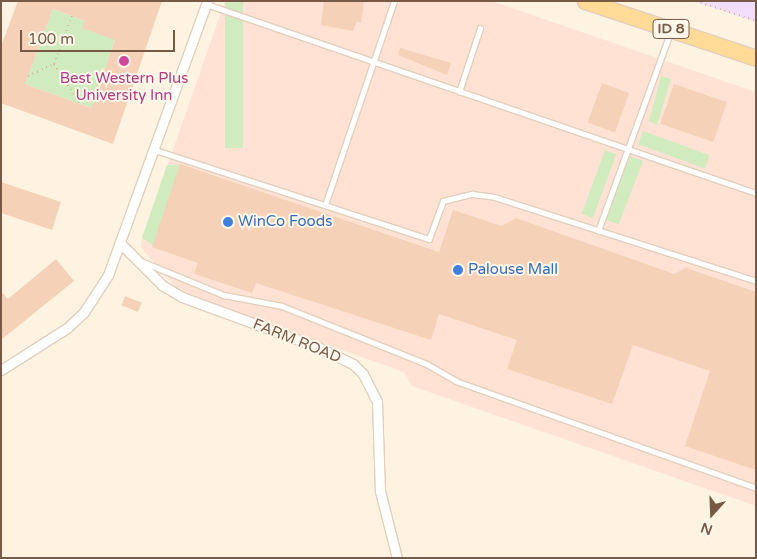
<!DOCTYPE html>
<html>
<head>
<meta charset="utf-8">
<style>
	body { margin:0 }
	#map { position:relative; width:757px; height:559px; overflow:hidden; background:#fef3e1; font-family:"Varela Round",sans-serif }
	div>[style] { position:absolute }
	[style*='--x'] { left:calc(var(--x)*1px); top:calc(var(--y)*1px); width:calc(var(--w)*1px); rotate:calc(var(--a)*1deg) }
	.commercial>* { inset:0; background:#ffe2d4 }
	.education>* { inset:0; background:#f0defa }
	.green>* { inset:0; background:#d0ecbf; transform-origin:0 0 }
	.building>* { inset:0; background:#f5d1b7; transform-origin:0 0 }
	.path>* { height:2px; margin-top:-1px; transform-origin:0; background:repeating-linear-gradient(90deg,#dab49a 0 1px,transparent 0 5px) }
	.roads { filter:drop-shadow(1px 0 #e2cfbc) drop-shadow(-1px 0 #e2cfbc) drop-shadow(0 1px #e2cfbc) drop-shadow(0 -1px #e2cfbc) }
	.service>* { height:4.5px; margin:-2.25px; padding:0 2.25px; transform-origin:2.25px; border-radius:2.25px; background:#fff }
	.minor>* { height:9px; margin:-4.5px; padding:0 4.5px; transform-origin:4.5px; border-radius:4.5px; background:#fff }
	.primary>* { height:15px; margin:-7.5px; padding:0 7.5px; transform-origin:7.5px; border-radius:7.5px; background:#ffdb97 }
	.dots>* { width:14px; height:14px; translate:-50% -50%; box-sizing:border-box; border:2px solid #fff7e9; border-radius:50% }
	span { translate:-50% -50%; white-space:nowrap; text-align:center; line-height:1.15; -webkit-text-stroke:4px #fff7e9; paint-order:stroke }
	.shield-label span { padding:1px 4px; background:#fff7e9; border:1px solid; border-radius:4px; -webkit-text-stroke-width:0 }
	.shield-label { font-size:14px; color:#775946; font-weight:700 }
	.hotel-label { font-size:15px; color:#b23c85 }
	.shop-label { font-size:15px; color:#366cbe }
	.left { translate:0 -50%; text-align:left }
	.street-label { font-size:15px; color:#775946 }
	.frame { position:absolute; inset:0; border:2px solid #775946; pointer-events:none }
	.north { position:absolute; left:687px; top:489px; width:50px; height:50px; -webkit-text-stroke:4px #fff7e9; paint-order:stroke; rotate:200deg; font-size:14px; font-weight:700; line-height:20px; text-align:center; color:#775946 }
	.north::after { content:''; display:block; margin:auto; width:18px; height:22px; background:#775946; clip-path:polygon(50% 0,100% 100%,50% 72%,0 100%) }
	.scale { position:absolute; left:20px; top:30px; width:155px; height:22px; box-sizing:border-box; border:2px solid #775946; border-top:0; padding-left:6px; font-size:15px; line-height:18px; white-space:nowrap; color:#775946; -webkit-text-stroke:4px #fff7e9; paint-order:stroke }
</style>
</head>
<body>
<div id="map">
	<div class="commercial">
		<i style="clip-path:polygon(225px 1px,491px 1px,756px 92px,756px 506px,412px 386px,404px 372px,181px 293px,141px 248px,142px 238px)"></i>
	</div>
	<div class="education">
		<i style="clip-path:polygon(693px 1px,756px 1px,756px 22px)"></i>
	</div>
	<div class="green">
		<i style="left:225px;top:1px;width:18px;height:147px"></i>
		<i style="clip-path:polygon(53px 9px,85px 21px,115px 40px,91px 108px,25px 84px)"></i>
		<i style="clip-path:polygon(661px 76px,671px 79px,657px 125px,649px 121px)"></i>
		<i style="left:643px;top:131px;width:71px;height:14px;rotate:20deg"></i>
		<i style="left:605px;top:150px;width:12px;height:68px;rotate:20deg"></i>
		<i style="left:630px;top:156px;width:14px;height:68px;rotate:21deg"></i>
		<i style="clip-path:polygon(167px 165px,183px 165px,154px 246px,142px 238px)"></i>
	</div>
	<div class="building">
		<i style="clip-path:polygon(evenodd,18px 1px,162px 1px,113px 144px,1px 103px,1px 46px,18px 1px,53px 9px,85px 21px,82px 28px,115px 40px,91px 108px,25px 84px,53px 9px)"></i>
		<i style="clip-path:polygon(324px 1px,364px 1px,361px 23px,357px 21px,353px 31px,321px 25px)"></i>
		<i style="clip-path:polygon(400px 48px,451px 63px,447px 75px,398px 55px)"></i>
		<i style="left:602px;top:83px;width:29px;height:42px;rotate:20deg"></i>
		<i style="left:674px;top:84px;width:56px;height:42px;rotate:19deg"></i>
		<i style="clip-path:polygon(180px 164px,439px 252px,453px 210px,502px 226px,516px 218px,674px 274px,686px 268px,756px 292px,756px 470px,685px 446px,710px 371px,633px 345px,612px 404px,507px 369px,517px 340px,439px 314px,431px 340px,256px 283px,252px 293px,194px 274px,198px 263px,152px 247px)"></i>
		<i style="clip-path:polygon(1px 182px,61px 202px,52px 230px,1px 213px)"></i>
		<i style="clip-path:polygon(56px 259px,74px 281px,1px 340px,1px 291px,8px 299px)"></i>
		<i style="left:125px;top:296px;width:18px;height:10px;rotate:22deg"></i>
	</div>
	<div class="path">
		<i style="--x:696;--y:1;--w:63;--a:18.4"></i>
		<i style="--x:72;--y:16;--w:51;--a:110.6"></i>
		<i style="--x:54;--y:64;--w:48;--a:57"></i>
		<i style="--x:28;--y:76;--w:29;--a:-25"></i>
	</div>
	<div class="roads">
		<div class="service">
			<i style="--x:206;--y:4;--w:582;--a:18.96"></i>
			<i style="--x:459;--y:92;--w:67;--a:-71.8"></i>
			<i style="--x:155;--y:150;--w:288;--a:18"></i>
			<i style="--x:429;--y:239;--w:40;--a:-69.8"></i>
			<i style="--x:443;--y:201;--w:30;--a:-14"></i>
			<i style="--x:472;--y:194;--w:23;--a:7"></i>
			<i style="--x:495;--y:197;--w:274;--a:17.8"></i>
			<i style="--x:325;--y:205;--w:215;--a:-71.3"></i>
			<i style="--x:598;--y:231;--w:211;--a:-70"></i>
			<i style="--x:141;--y:261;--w:90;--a:22.3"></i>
			<i style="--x:224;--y:295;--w:59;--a:10.7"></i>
			<i style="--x:282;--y:306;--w:156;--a:21.8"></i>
			<i style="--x:427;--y:364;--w:34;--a:30"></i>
			<i style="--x:456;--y:381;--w:319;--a:19.6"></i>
		</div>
		<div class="minor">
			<i style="--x:121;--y:244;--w:58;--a:45"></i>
			<i style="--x:162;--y:285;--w:23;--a:31"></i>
			<i style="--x:182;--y:297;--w:145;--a:20.2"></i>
			<i style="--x:318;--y:347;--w:39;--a:26"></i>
			<i style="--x:353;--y:364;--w:14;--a:45"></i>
			<i style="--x:363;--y:374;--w:31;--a:63"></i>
			<i style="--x:377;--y:402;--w:89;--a:88.1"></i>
			<i style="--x:380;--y:491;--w:69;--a:75.8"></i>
			<i style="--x:1;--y:370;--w:78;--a:-32.5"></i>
			<i style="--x:67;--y:328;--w:23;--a:-43"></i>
			<i style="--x:84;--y:312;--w:44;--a:-57"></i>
			<i style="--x:108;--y:275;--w:291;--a:-70.1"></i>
		</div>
		<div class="primary">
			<i style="--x:585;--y:1;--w:180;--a:18.4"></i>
		</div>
	</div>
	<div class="dots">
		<i style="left:124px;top:61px;background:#d1479c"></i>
		<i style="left:228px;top:222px;background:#3f7fe0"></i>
		<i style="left:458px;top:270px;background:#3f7fe0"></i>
	</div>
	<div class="shield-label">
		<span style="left:671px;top:29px">ID 8</span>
	</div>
	<div class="hotel-label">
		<span style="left:124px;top:87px">Best Western Plus<br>University Inn</span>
	</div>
	<div class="shop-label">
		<span class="left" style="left:238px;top:222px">WinCo Foods</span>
		<span class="left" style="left:468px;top:270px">Palouse Mall</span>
	</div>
	<div class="street-label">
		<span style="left:297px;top:341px;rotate:22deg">FARM ROAD</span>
	</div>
	<div class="frame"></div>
	<div class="north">N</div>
	<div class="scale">100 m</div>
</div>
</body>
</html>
